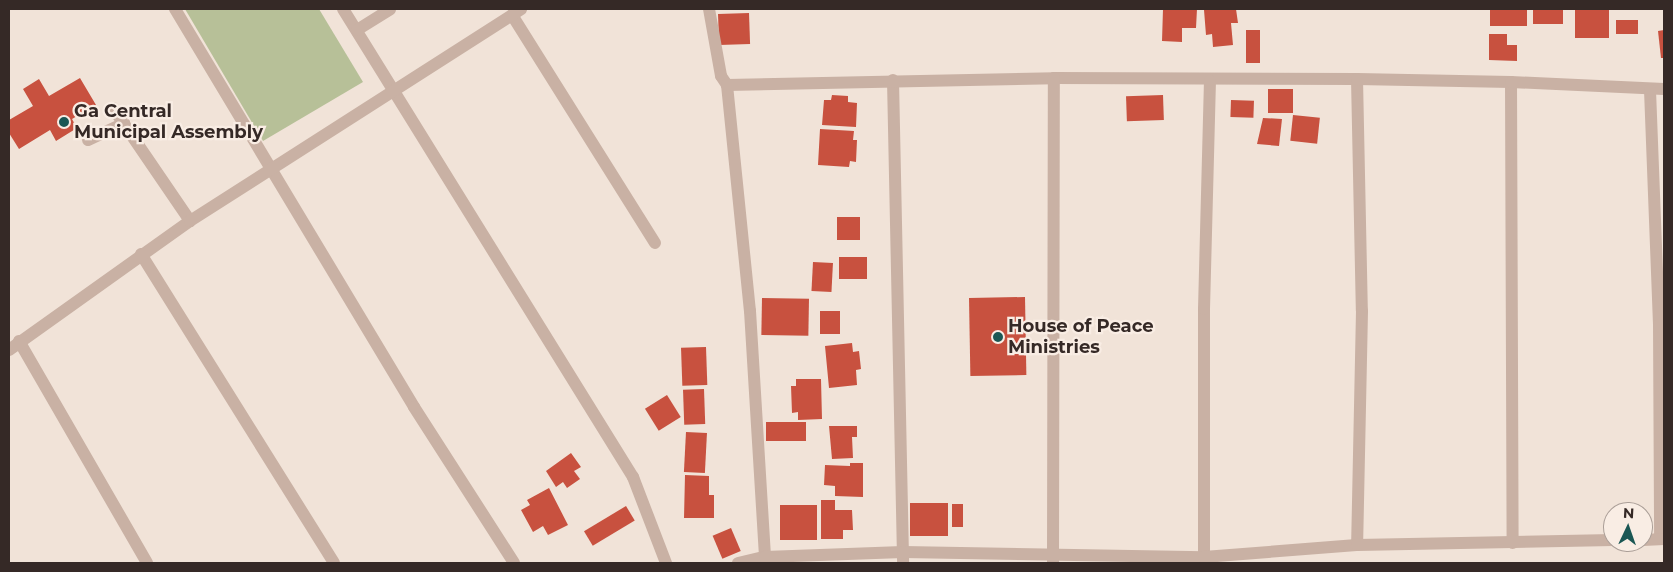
<!DOCTYPE html>
<html>
<head>
<meta charset="utf-8">
<style>
	body { margin:0 }
	#map { position:relative; width:1673px; height:572px; overflow:hidden; background:#f1e3d8; font-family:Montserrat,sans-serif }
	div>[style] { position:absolute }
	[style*='--x'] { left:calc(var(--x)*1px); top:calc(var(--y)*1px); width:calc(var(--w)*1px); rotate:calc(var(--a)*1deg) }
	.green>* { inset:0; background:#b7c098 }
	.building>* { inset:0; background:#c8513f; transform-origin:0 0 }
	.minor>* { height:12px; margin:-6px; padding:0 6px; transform-origin:6px; border-radius:6px; background:#c9b1a4 }
	.dots>* { width:14px; height:14px; translate:-50% -50%; box-sizing:border-box; border:2px solid #f9ede4; border-radius:50% }
	span { translate:-50% -50%; white-space:nowrap; text-align:center; line-height:1.15; -webkit-text-stroke:4.5px #f9ede4; paint-order:stroke }
	.poi-label { font-size:18px; color:#352926; font-weight:700 }
	.left { translate:0 -50%; text-align:left }
	.frame { position:absolute; inset:0; border:10px solid #352926; pointer-events:none }
	.north { position:absolute; left:1603px; top:502px; width:50px; height:50px; box-sizing:border-box; background:#f9ede4; border:1px solid #ab9f98; border-radius:50%; rotate:3deg; font-size:14px; font-weight:700; line-height:20px; text-align:center; color:#352926 }
	.north::after { content:''; display:block; margin:auto; width:18px; height:22px; background:#1b5754; clip-path:polygon(50% 0,100% 100%,50% 72%,0 100%) }
</style>
</head>
<body>
<div id="map">
	<div class="green">
		<i style="clip-path:polygon(185px 9px,319px 9px,363px 82px,263px 141px)"></i>
	</div>
	<div class="building">
		<i style="clip-path:polygon(1163px 9px,1197px 9px,1196px 28px,1182px 28px,1182px 42px,1162px 41px)"></i>
		<i style="clip-path:polygon(1236px 9px,1238px 23px,1231px 23px,1233px 45px,1213px 47px,1212px 34px,1206px 35px,1204px 10px)"></i>
		<i style="left:1490px;top:9px;width:37px;height:17px"></i>
		<i style="left:1533px;top:9px;width:30px;height:15px"></i>
		<i style="left:1575px;top:9px;width:34px;height:29px"></i>
		<i style="left:749px;top:13px;width:31px;height:31px;rotate:88deg"></i>
		<i style="left:1616px;top:20px;width:22px;height:14px"></i>
		<i style="left:1246px;top:30px;width:14px;height:33px"></i>
		<i style="clip-path:polygon(1664px 30px,1664px 58px,1661px 58px,1658px 31px)"></i>
		<i style="clip-path:polygon(1489px 34px,1507px 34px,1507px 45px,1517px 45px,1517px 61px,1489px 60px)"></i>
		<i style="clip-path:polygon(80px 78px,96px 105px,72px 119px,77px 128px,56px 141px,50px 130px,19px 149px,9px 133px,9px 120px,33px 106px,23px 89px,39px 79px,49px 96px)"></i>
		<i style="left:1268px;top:89px;width:25px;height:24px"></i>
		<i style="clip-path:polygon(832px 95px,848px 96px,848px 102px,857px 103px,856px 127px,822px 125px,824px 100px,831px 100px)"></i>
		<i style="left:1163px;top:95px;width:25px;height:37px;rotate:88deg"></i>
		<i style="left:1231px;top:100px;width:23px;height:17px;rotate:2deg"></i>
		<i style="left:1293px;top:115px;width:27px;height:26px;rotate:6deg"></i>
		<i style="clip-path:polygon(1263px 118px,1282px 119px,1279px 146px,1257px 144px)"></i>
		<i style="clip-path:polygon(820px 129px,854px 131px,853px 140px,857px 140px,856px 162px,850px 161px,849px 167px,818px 165px)"></i>
		<i style="left:837px;top:217px;width:23px;height:23px"></i>
		<i style="left:839px;top:257px;width:28px;height:22px"></i>
		<i style="left:813px;top:262px;width:20px;height:29px;rotate:3deg"></i>
		<i style="left:1025px;top:297px;width:78px;height:56px;rotate:89deg"></i>
		<i style="left:762px;top:298px;width:47px;height:37px;rotate:1deg"></i>
		<i style="left:820px;top:311px;width:20px;height:23px"></i>
		<i style="clip-path:polygon(852px 343px,853px 352px,859px 351px,861px 369px,856px 370px,857px 385px,829px 388px,825px 346px)"></i>
		<i style="left:706px;top:347px;width:38px;height:25px;rotate:88deg"></i>
		<i style="clip-path:polygon(796px 379px,821px 379px,822px 419px,798px 420px,798px 412px,792px 413px,791px 386px,796px 386px)"></i>
		<i style="left:704px;top:389px;width:35px;height:21px;rotate:88deg"></i>
		<i style="left:667px;top:395px;width:26px;height:26px;rotate:58deg"></i>
		<i style="left:766px;top:422px;width:40px;height:19px"></i>
		<i style="clip-path:polygon(829px 426px,857px 426px,857px 437px,852px 437px,853px 458px,832px 459px)"></i>
		<i style="left:686px;top:432px;width:21px;height:40px;rotate:3deg"></i>
		<i style="clip-path:polygon(571px 453px,581px 467px,574px 471px,580px 479px,567px 488px,563px 482px,556px 487px,546px 471px)"></i>
		<i style="clip-path:polygon(850px 463px,863px 463px,863px 497px,835px 496px,835px 486px,824px 485px,825px 465px,850px 466px)"></i>
		<i style="clip-path:polygon(685px 475px,709px 476px,709px 495px,714px 495px,714px 518px,684px 518px)"></i>
		<i style="clip-path:polygon(549px 488px,568px 525px,548px 535px,543px 526px,533px 532px,521px 510px,530px 505px,527px 500px)"></i>
		<i style="clip-path:polygon(821px 500px,835px 500px,835px 510px,852px 510px,853px 530px,843px 530px,843px 539px,821px 539px)"></i>
		<i style="left:910px;top:503px;width:38px;height:33px"></i>
		<i style="left:952px;top:504px;width:11px;height:23px"></i>
		<i style="left:780px;top:505px;width:37px;height:35px"></i>
		<i style="left:626px;top:506px;width:17px;height:49px;rotate:59deg"></i>
		<i style="left:731px;top:528px;width:25px;height:20px;rotate:67deg"></i>
	</div>
	<div class="minor">
		<i style="--x:175;--y:9;--w:464;--a:59"></i>
		<i style="--x:414;--y:407;--w:185;--a:57.3"></i>
		<i style="--x:343;--y:9;--w:551;--a:58.22"></i>
		<i style="--x:633;--y:477;--w:92;--a:69"></i>
		<i style="--x:709;--y:9;--w:68;--a:79.8"></i>
		<i style="--x:721;--y:76;--w:11;--a:56"></i>
		<i style="--x:727;--y:85;--w:227;--a:84.2"></i>
		<i style="--x:750;--y:311;--w:246;--a:86.5"></i>
		<i style="--x:512;--y:15;--w:269;--a:57.9"></i>
		<i style="--x:357;--y:30;--w:39;--a:-32"></i>
		<i style="--x:1357;--y:79;--w:232;--a:88.8"></i>
		<i style="--x:1362;--y:311;--w:234;--a:91.2"></i>
		<i style="--x:893;--y:80;--w:483;--a:88.8"></i>
		<i style="--x:1511;--y:82;--w:461;--a:89.8"></i>
		<i style="--x:727;--y:85;--w:327;--a:-1.2"></i>
		<i style="--x:1054;--y:78;--w:303;--a:0.2"></i>
		<i style="--x:1357;--y:79;--w:154;--a:1.1"></i>
		<i style="--x:1511;--y:82;--w:153;--a:2.6"></i>
		<i style="--x:1650;--y:90;--w:235;--a:87.8"></i>
		<i style="--x:1659;--y:325;--w:214;--a:89.7"></i>
		<i style="--x:113;--y:108;--w:137;--a:55.7"></i>
		<i style="--x:88;--y:140;--w:40;--a:-25"></i>
		<i style="--x:141;--y:254;--w:364;--a:58"></i>
		<i style="--x:19;--y:341;--w:256;--a:60"></i>
		<i style="--x:9;--y:350;--w:222;--a:-35.5"></i>
		<i style="--x:190;--y:221;--w:393;--a:-32.6"></i>
		<i style="--x:1643;--y:540;--w:21;--a:-3"></i>
		<i style="--x:1204;--y:557;--w:248;--a:-90"></i>
		<i style="--x:1204;--y:309;--w:228;--a:-88.5"></i>
		<i style="--x:738;--y:563;--w:28;--a:-13"></i>
		<i style="--x:765;--y:557;--w:138;--a:-2.1"></i>
		<i style="--x:903;--y:552;--w:301;--a:1"></i>
		<i style="--x:1204;--y:557;--w:153;--a:-4.5"></i>
		<i style="--x:1357;--y:545;--w:256;--a:-1.1"></i>
		<i style="--x:1053;--y:563;--w:485;--a:-89.9"></i>
	</div>
	<div class="dots">
		<i style="left:64px;top:122px;background:#1b5754"></i>
		<i style="left:998px;top:337px;background:#1b5754"></i>
	</div>
	<div class="poi-label">
		<span class="left" style="left:74px;top:122px">Ga Central<br>Municipal Assembly</span>
		<span class="left" style="left:1008px;top:337px">House of Peace<br>Ministries</span>
	</div>
	<div class="frame"></div>
	<div class="north">N</div>
</div>
</body>
</html>
